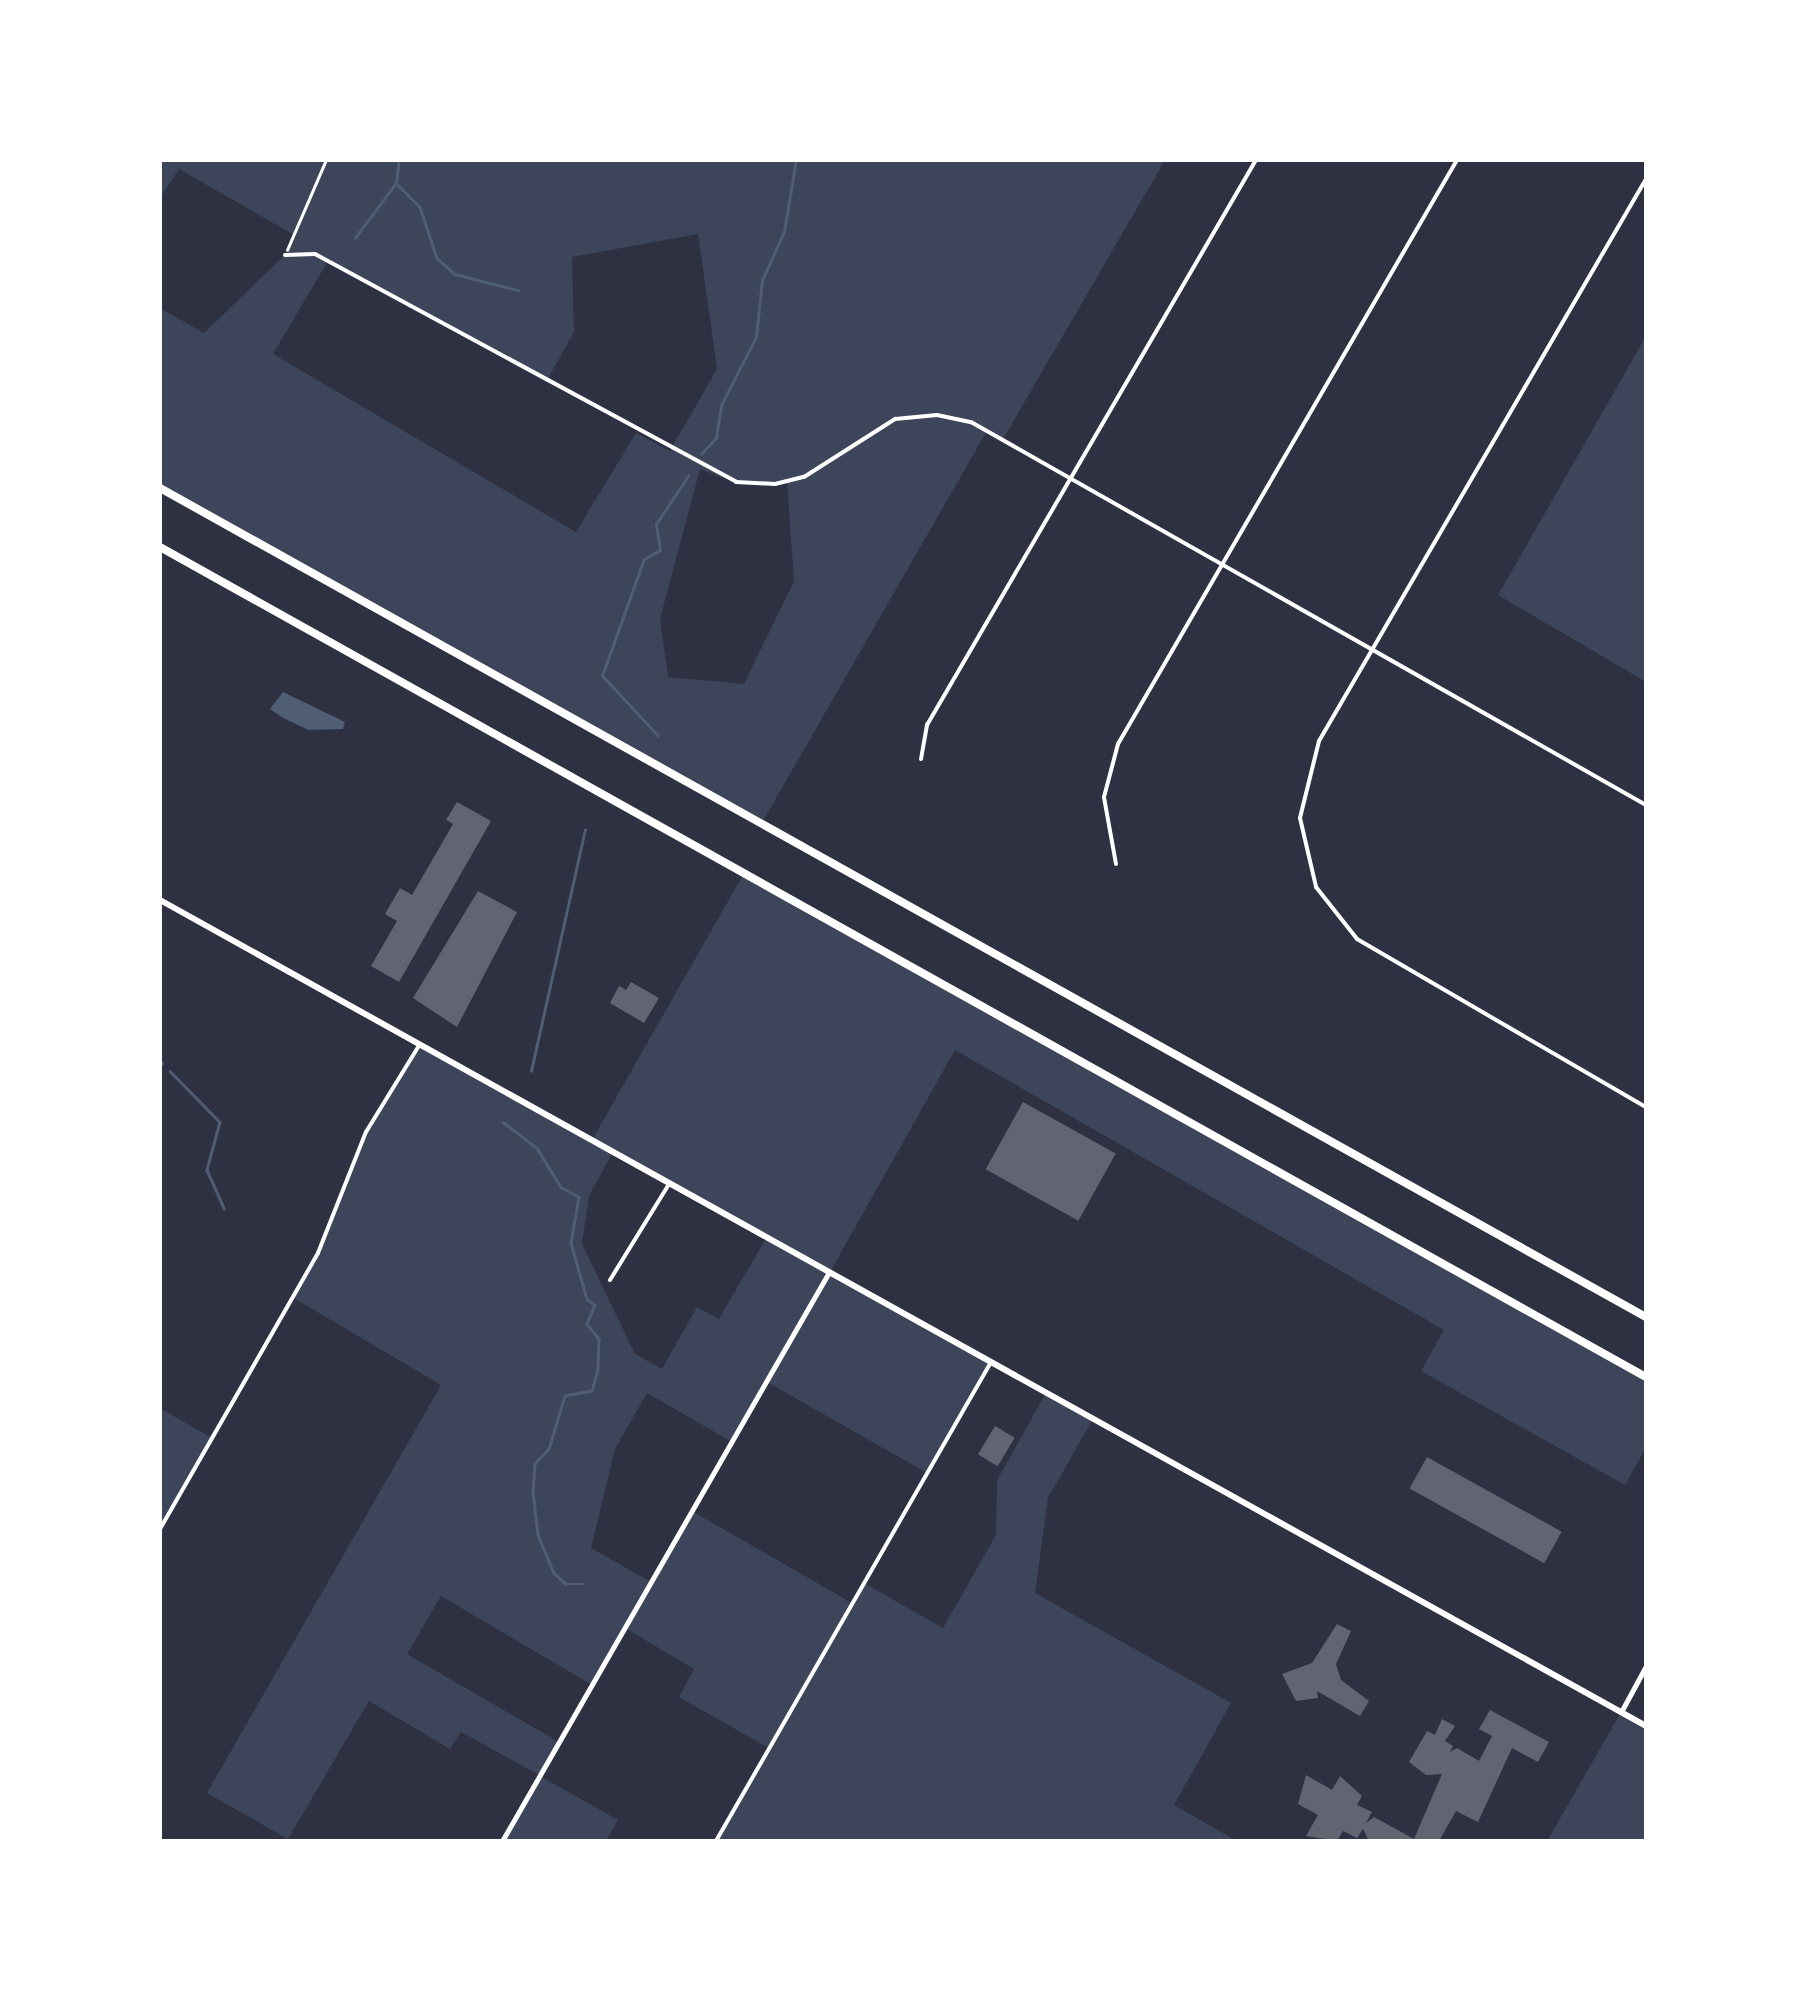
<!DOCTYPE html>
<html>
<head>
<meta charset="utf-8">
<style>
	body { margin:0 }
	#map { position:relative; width:1806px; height:2001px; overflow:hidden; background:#2d3142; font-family:Figtree,sans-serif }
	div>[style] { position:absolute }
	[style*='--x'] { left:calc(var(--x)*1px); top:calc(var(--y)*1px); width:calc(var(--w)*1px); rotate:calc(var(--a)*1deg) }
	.green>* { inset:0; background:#3c4559 }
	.water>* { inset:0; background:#4f5d75 }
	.stream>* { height:2.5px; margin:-1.25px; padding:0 1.25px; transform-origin:1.25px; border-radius:1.25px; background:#4f5d75 }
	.building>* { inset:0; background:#626471; transform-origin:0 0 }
	.path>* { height:2.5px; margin:-1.25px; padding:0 1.25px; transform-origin:1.25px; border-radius:1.25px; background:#fff }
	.minor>* { height:4px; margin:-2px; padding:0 2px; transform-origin:2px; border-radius:2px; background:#fff }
	.tertiary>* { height:5px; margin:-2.5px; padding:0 2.5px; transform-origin:2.5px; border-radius:2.5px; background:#fff }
	.secondary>* { height:6px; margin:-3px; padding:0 3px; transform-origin:3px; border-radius:3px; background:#fff }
	.motorway>* { height:8px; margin:-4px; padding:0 4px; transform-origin:4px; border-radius:4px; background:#fff }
	span { translate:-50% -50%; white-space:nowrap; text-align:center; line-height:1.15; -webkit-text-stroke:10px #fff; paint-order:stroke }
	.frame { position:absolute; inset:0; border:162px solid #fff; pointer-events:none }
</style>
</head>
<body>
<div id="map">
	<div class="green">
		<i style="clip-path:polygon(evenodd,160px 160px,1165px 160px,1003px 439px,987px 431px,760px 826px,160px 488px,160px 308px,204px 333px,285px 255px,296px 236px,179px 169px,160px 198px,160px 160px,698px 234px,717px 369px,670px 451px,636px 433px,576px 532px,273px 354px,328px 261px,546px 382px,574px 332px,572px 257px,698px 234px,160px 160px,700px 469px,735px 482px,787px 482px,794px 581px,744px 684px,668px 677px,660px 619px,700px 469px)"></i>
		<i style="clip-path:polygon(1646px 336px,1646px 682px,1498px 595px)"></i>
		<i style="clip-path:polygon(evenodd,743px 875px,1646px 1377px,1646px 1447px,1625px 1485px,1421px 1371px,1444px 1330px,955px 1050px,830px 1272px,990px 1362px,927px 1473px,767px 1382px,732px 1442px,647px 1393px,615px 1449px,591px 1548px,651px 1582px,692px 1511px,852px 1603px,864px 1583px,943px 1628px,996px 1535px,997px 1480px,1046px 1393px,1093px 1419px,1048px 1498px,1035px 1593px,1231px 1703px,1174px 1805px,1237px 1841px,716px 1841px,769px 1748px,679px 1697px,694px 1669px,625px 1628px,592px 1685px,441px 1596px,407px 1654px,559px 1742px,540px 1776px,618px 1820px,606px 1841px,502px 1841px,539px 1775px,461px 1732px,450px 1749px,369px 1701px,288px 1839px,207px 1793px,441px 1385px,292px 1297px,318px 1253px,366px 1132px,420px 1044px,592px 1140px,743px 875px,613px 1152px,766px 1238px,719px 1319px,697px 1307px,662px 1369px,635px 1354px,582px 1244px,589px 1196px,613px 1152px)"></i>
		<i style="clip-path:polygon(160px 1408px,212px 1438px,160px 1529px)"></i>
		<i style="clip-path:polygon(1621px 1712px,1646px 1726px,1646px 1841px,1547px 1841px)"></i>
	</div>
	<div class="water">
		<i style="clip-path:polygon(283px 692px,345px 722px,343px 729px,309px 730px,285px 719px,270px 709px)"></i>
	</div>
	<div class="stream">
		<i style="--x:396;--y:183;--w:34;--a:45"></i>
		<i style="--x:420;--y:207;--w:54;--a:71.6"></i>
		<i style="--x:437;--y:258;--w:24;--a:42"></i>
		<i style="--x:455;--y:274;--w:65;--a:14.3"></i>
		<i style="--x:355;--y:238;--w:69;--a:-53.3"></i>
		<i style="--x:396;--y:183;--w:23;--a:-83"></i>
		<i style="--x:701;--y:454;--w:22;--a:-47"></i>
		<i style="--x:716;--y:438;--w:33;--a:-81"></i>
		<i style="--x:721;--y:405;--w:76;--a:-62.8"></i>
		<i style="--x:756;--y:337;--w:57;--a:-84"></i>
		<i style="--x:762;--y:280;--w:53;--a:-65.4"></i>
		<i style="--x:784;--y:232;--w:73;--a:-80.5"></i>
		<i style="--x:658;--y:736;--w:82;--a:-133"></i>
		<i style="--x:602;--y:676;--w:124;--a:-70.3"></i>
		<i style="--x:644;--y:559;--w:18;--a:-29"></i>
		<i style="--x:660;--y:550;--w:26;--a:-99"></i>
		<i style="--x:656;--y:524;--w:58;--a:-56.3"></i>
		<i style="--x:160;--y:1060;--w:4;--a:56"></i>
		<i style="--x:170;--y:1071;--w:71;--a:45.6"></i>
		<i style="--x:220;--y:1122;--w:50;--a:105.2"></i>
		<i style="--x:207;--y:1170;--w:42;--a:65.9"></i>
		<i style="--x:531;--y:1071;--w:247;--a:-77.4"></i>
		<i style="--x:503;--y:1122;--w:43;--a:37.4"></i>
		<i style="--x:537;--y:1148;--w:46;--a:58.4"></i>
		<i style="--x:561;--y:1187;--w:21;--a:29"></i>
		<i style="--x:579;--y:1197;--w:47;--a:99.9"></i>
		<i style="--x:571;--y:1243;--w:58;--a:74.1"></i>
		<i style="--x:587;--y:1299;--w:10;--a:37"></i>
		<i style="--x:595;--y:1305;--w:21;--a:113"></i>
		<i style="--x:587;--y:1324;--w:19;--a:51"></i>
		<i style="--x:599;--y:1339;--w:31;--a:92"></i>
		<i style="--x:598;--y:1370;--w:22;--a:106"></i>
		<i style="--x:592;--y:1391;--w:27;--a:170"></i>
		<i style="--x:565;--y:1396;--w:55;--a:106.8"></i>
		<i style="--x:549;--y:1449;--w:21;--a:133"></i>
		<i style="--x:535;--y:1464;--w:27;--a:94"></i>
		<i style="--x:533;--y:1491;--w:44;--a:83.5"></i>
		<i style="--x:538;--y:1535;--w:41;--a:67.2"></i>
		<i style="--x:554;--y:1573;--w:16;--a:43"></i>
		<i style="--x:566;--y:1584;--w:18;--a:0"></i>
	</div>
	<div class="building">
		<i style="clip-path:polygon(457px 802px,491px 821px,399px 982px,371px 966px,397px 921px,385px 914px,400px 888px,412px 895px,453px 824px,446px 820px)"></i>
		<i style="clip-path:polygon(478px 891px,517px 912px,457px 1027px,413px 998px)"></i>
		<i style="clip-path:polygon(631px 982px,659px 998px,644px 1023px,610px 1003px,619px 986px,626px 990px)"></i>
		<i style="left:1023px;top:1102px;width:106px;height:77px;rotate:29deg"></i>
		<i style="left:995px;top:1426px;width:23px;height:33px;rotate:31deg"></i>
		<i style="left:1427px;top:1457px;width:154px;height:36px;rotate:29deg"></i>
		<i style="clip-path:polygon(1337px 1624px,1351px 1631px,1336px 1664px,1341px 1680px,1369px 1701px,1360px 1716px,1317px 1691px,1318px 1698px,1296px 1701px,1282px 1674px,1312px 1663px)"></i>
		<i style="clip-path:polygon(1490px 1710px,1549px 1742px,1538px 1762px,1512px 1748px,1478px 1822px,1456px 1811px,1439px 1841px,1369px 1841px,1363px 1829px,1357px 1838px,1343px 1831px,1337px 1841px,1306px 1836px,1318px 1815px,1298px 1804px,1306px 1775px,1332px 1790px,1340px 1776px,1362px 1796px,1357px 1805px,1372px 1812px,1366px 1823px,1374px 1817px,1414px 1839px,1442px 1774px,1426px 1775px,1409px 1762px,1427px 1731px,1435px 1735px,1442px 1719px,1455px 1726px,1445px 1741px,1453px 1746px,1450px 1752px,1457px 1748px,1479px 1761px,1492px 1736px,1479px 1729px)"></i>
	</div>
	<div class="path">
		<i style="--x:287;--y:250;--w:98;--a:-66.6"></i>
	</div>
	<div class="minor">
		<i style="--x:1646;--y:179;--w:650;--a:120.19"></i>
		<i style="--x:1319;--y:741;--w:79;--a:103.9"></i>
		<i style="--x:1300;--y:818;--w:71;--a:76.9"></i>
		<i style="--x:1316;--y:887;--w:66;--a:51.7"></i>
		<i style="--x:1357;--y:939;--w:334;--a:30.2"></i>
		<i style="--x:285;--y:255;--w:30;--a:-2"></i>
		<i style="--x:315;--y:254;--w:479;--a:28.4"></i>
		<i style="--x:736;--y:482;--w:39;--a:3"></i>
		<i style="--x:775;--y:484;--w:30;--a:-14"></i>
		<i style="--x:804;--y:477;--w:108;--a:-32.5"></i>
		<i style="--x:895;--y:419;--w:42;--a:-5.4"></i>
		<i style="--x:937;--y:415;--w:35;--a:12"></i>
		<i style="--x:971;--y:422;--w:776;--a:29.57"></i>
		<i style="--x:921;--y:759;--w:35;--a:-80"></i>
		<i style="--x:927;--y:725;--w:654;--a:-59.79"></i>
		<i style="--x:1116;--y:864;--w:68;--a:-100.2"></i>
		<i style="--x:1104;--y:797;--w:55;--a:-75.2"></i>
		<i style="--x:1118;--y:744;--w:675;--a:-59.87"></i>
		<i style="--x:610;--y:1280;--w:113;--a:-58.4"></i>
		<i style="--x:160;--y:1529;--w:318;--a:-60.2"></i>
		<i style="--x:318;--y:1253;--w:130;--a:-68.4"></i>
		<i style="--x:366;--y:1132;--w:103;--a:-58.5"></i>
		<i style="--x:160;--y:1763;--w:22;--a:90"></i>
		<i style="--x:716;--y:1841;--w:550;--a:-60.13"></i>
	</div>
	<div class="tertiary">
		<i style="--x:1621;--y:1712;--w:52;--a:-61.5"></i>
		<i style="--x:502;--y:1841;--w:656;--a:-60.11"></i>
	</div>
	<div class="secondary">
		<i style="--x:160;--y:900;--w:1700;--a:29.07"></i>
	</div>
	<div class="motorway">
		<i style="--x:160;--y:488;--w:1702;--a:29.16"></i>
		<i style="--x:160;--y:547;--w:1702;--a:29.19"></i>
	</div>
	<div class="frame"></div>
</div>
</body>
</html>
